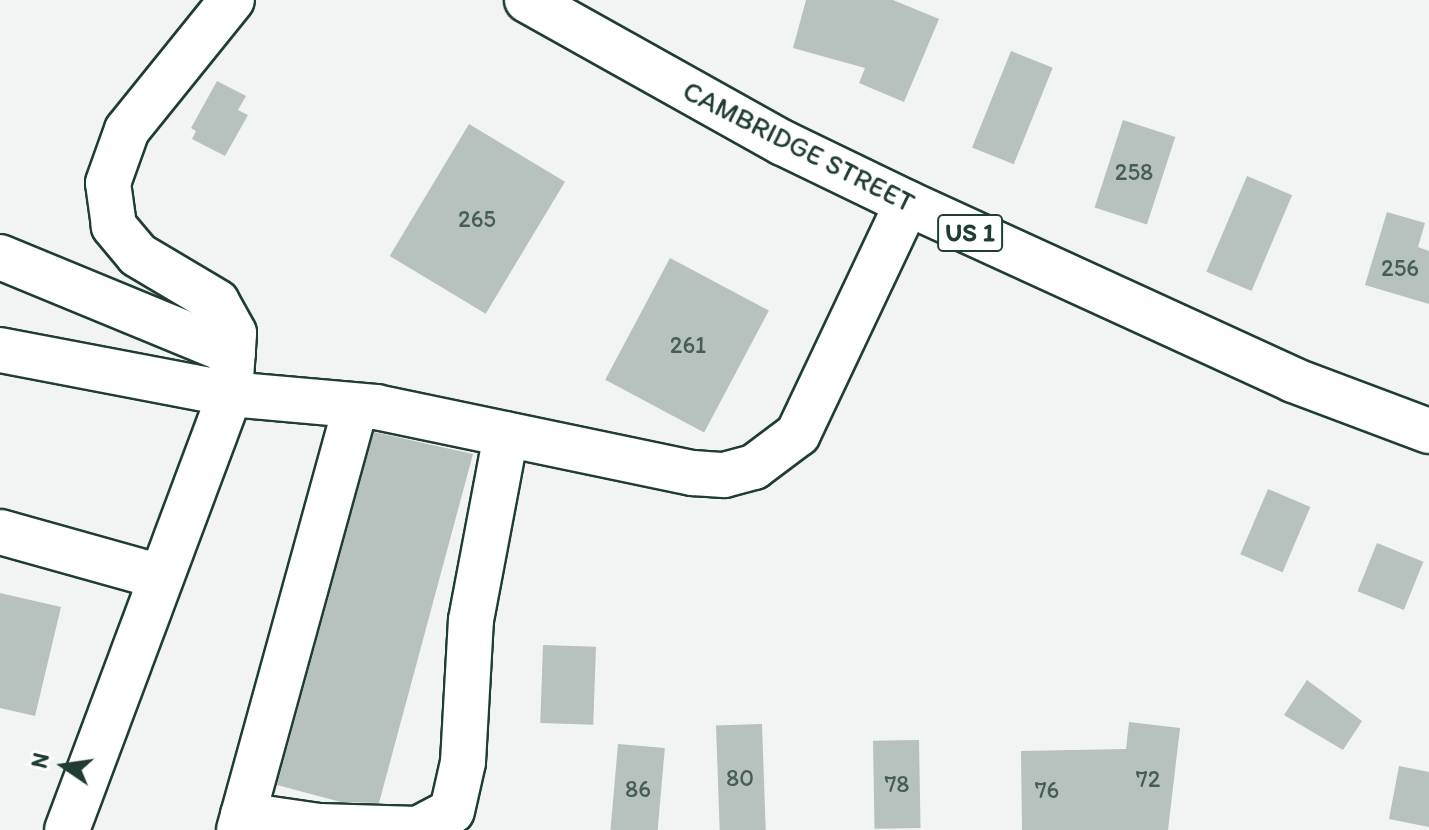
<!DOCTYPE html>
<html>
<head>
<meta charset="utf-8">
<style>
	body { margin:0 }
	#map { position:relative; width:1429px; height:830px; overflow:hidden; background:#f2f3f3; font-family:Itim,sans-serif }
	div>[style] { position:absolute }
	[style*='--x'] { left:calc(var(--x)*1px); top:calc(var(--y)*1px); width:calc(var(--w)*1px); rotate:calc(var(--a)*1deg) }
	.building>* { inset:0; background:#b7c1bd; transform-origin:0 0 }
	.roads { filter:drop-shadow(2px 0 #1f3d34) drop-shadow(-2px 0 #1f3d34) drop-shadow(0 2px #1f3d34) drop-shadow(0 -2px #1f3d34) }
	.minor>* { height:44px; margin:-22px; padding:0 22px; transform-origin:22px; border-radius:22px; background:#fff }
	.major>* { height:44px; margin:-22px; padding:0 22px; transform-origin:22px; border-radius:22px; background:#fff }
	span { translate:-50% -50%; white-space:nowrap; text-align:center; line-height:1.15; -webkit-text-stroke:8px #fff; paint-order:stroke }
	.number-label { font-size:24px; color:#455e56 }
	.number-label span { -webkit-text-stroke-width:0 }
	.shield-label span { padding:2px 6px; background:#fff; border:2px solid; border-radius:6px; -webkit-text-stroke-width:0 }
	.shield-label { font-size:26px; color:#1f3d34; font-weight:700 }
	.street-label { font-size:28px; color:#1f3d34 }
	.north { position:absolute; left:24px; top:726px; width:80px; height:80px; -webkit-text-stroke:6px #fff; paint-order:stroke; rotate:283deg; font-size:22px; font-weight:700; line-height:32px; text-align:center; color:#1f3d34 }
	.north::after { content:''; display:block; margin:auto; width:28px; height:36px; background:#1f3d34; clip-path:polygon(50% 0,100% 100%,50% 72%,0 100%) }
</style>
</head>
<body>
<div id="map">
	<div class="building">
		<i style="clip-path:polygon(806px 0,893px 0,939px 19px,904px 102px,859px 83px,865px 68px,793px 48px)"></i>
		<i style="left:1011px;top:51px;width:45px;height:104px;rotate:22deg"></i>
		<i style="clip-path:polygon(217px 81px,246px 96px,238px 110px,248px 115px,225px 156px,192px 139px,196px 131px,191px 128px)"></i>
		<i style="left:1123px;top:120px;width:55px;height:92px;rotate:18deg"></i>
		<i style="left:469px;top:124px;width:112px;height:154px;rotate:31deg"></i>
		<i style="left:1247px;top:176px;width:49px;height:104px;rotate:23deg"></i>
		<i style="clip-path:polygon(1387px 212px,1425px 223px,1418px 247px,1429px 251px,1429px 304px,1365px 285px)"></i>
		<i style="left:670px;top:258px;width:112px;height:138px;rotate:28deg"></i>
		<i style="clip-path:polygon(374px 432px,473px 454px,379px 803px,341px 802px,277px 785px)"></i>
		<i style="left:1268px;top:489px;width:46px;height:71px;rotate:23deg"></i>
		<i style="left:1377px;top:543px;width:50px;height:52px;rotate:22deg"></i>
		<i style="clip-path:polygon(0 593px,61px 607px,35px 716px,0 708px)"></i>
		<i style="left:543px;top:645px;width:53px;height:78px;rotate:2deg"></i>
		<i style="clip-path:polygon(1307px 680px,1362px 721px,1343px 750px,1284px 715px)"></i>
		<i style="clip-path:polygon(1129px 722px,1180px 728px,1168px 830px,1022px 830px,1021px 751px,1126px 749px)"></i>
		<i style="left:762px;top:724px;width:106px;height:46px;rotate:88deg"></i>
		<i style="left:919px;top:740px;width:88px;height:46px;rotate:89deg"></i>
		<i style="left:618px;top:744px;width:47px;height:86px;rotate:5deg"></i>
		<i style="clip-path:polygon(1399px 766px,1429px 772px,1429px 827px,1389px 819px)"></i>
	</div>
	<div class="roads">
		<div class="minor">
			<i style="--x:0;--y:257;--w:252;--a:22.4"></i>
			<i style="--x:0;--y:350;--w:234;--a:10.8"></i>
			<i style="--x:230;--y:394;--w:61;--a:-86.2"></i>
			<i style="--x:234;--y:333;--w:35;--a:-119"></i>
			<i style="--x:217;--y:302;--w:92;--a:-149.3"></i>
			<i style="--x:138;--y:255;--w:38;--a:-130"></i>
			<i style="--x:114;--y:226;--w:43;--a:-97.9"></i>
			<i style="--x:108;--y:183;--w:56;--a:-70.3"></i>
			<i style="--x:127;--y:130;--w:167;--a:-51.1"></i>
			<i style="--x:0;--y:532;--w:167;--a:15.6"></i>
			<i style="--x:243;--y:815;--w:77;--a:8.2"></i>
			<i style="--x:319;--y:826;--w:99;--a:1.7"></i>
			<i style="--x:418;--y:829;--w:38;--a:-28"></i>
			<i style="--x:452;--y:811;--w:50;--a:-77.3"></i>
			<i style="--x:463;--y:762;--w:142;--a:-86.8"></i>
			<i style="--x:471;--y:620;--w:189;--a:-79.3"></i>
			<i style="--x:67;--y:830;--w:465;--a:-69.5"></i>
			<i style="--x:230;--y:394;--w:147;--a:5.1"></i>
			<i style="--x:376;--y:407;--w:324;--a:11.8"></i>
			<i style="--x:693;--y:473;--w:31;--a:4"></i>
			<i style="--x:724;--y:475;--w:31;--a:-15"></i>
			<i style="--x:754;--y:467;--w:55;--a:-36.9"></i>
			<i style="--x:798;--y:434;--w:255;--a:-64.7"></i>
			<i style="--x:239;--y:830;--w:438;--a:-74.6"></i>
		</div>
		<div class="major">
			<i style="--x:527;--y:0;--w:293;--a:29.2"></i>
			<i style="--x:783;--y:143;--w:138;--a:25.8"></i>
			<i style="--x:907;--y:203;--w:425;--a:24.6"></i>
			<i style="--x:1293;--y:380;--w:145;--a:20.6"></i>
		</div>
	</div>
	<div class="number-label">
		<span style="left:1134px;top:172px">258</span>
		<span style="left:477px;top:219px">265</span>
		<span style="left:1400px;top:268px">256</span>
		<span style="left:688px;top:345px">261</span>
		<span style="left:740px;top:778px">80</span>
		<span style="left:1148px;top:779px">72</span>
		<span style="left:897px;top:784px">78</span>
		<span style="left:638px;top:789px">86</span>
		<span style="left:1047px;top:790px">76</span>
	</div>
	<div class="shield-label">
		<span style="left:970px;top:233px">US 1</span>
	</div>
	<div class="street-label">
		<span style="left:799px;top:146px;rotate:27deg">CAMBRIDGE STREET</span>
	</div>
	<div class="north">N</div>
</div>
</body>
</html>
